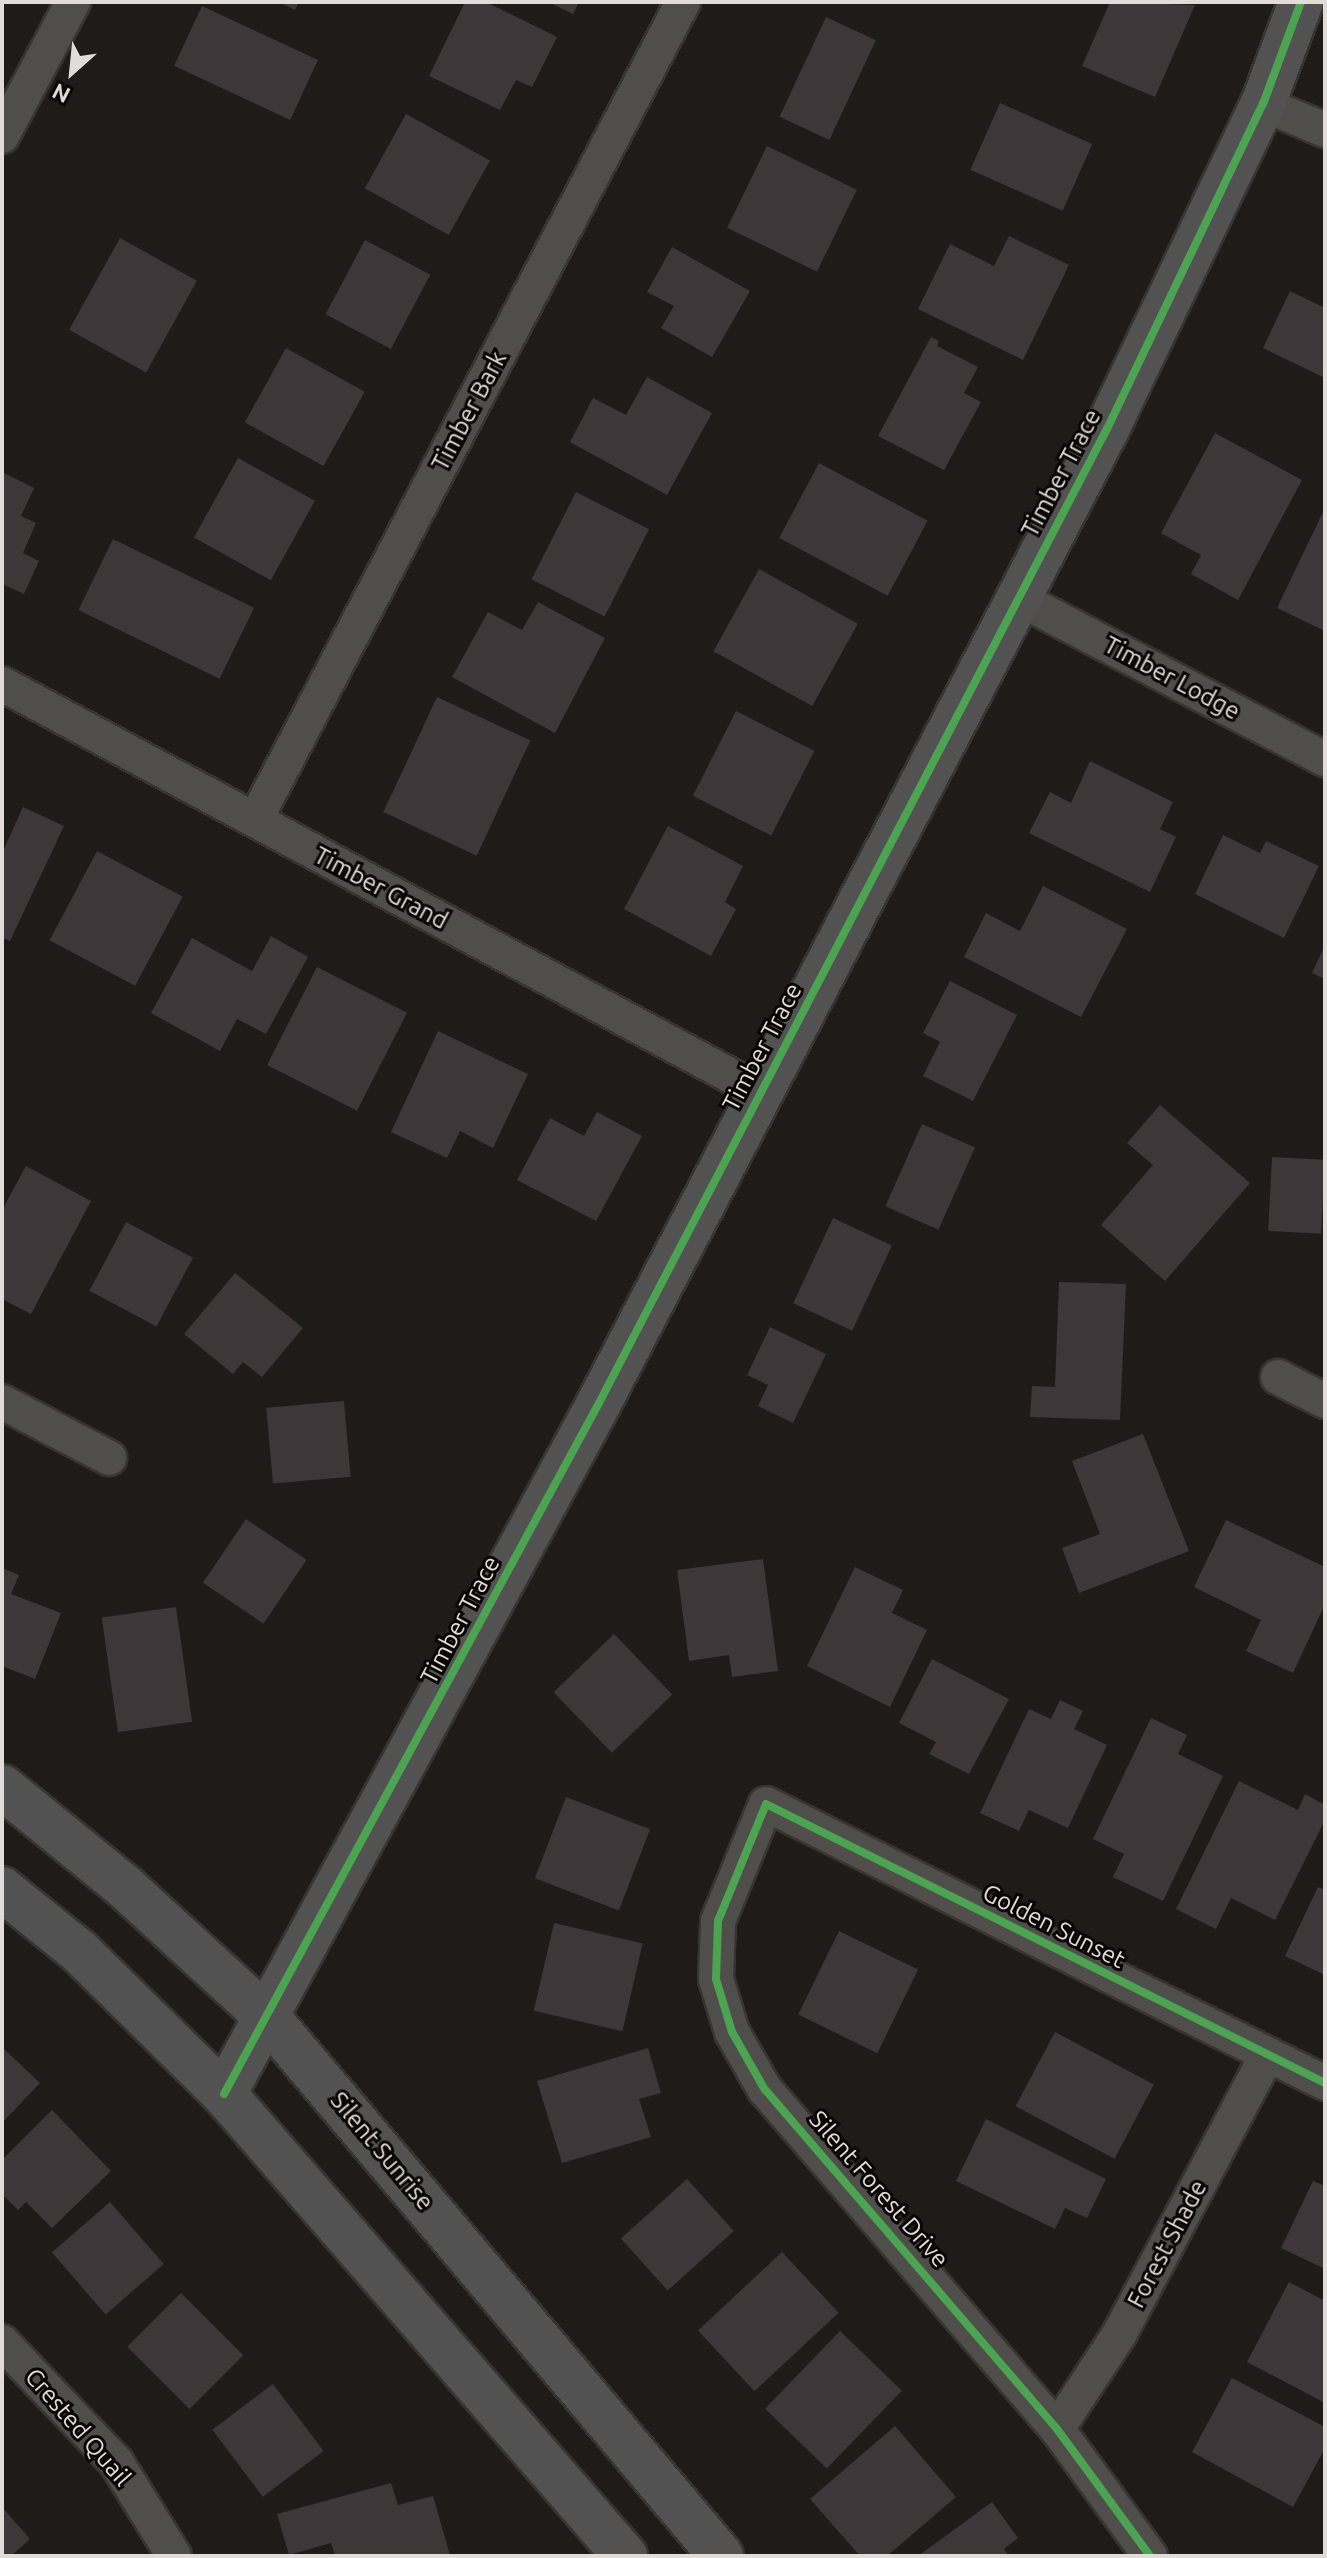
<!DOCTYPE html>
<html>
<head>
<meta charset="utf-8">
<style>
	body { margin:0 }
	#map { position:relative; width:1327px; height:2558px; overflow:hidden; background:#1e1b18; font-family:Ubuntu,sans-serif }
	div>[style] { position:absolute }
	[style*='--x'] { left:calc(var(--x)*1px); top:calc(var(--y)*1px); width:calc(var(--w)*1px); rotate:calc(var(--a)*1deg) }
	.building>* { inset:0; background:#3f3639; transform-origin:0 0 }
	.roads { filter:drop-shadow(2px 0 #373532) drop-shadow(-2px 0 #373532) drop-shadow(0 2px #373532) drop-shadow(0 -2px #373532) }
	.street>* { height:34px; margin:-17px; padding:0 17px; transform-origin:17px; border-radius:17px; background:#504e4b }
	.secondary>* { height:44px; margin:-22px; padding:0 22px; transform-origin:22px; border-radius:22px; background:#515251 }
	.cycleway>* { height:8px; margin:-4px; padding:0 4px; transform-origin:4px; border-radius:4px; background:#4ca352 }
	span { translate:-50% -50%; white-space:nowrap; text-align:center; line-height:1.15; -webkit-text-stroke:6px #090605; paint-order:stroke }
	.street-label { font-size:24px; color:#e1dcd8 }
	.frame { position:absolute; inset:0; border:4px solid #e1dcd8; pointer-events:none }
	.north { position:absolute; left:32px; top:32px; width:80px; height:80px; -webkit-text-stroke:6px #090605; paint-order:stroke; rotate:207deg; font-size:22px; font-weight:700; line-height:32px; text-align:center; color:#e1dcd8 }
	.north::after { content:''; display:block; margin:auto; width:28px; height:36px; background:#e1dcd8; clip-path:polygon(50% 0,100% 100%,50% 72%,0 100%) }
</style>
</head>
<body>
<div id="map">
	<div class="building">
		<i style="clip-path:polygon(279px 2px,299px 2px,295px 10px)"></i>
		<i style="clip-path:polygon(465px 2px,486px 2px,557px 37px,532px 87px,516px 80px,500px 110px,429px 76px)"></i>
		<i style="clip-path:polygon(548px 2px,579px 2px,573px 14px)"></i>
		<i style="clip-path:polygon(1110px 2px,1195px 5px,1155px 97px,1082px 66px)"></i>
		<i style="left:202px;top:6px;width:128px;height:66px;rotate:25deg"></i>
		<i style="left:826px;top:17px;width:55px;height:110px;rotate:25deg"></i>
		<i style="left:1000px;top:103px;width:101px;height:73px;rotate:24deg"></i>
		<i style="left:406px;top:114px;width:96px;height:85px;rotate:29deg"></i>
		<i style="left:767px;top:146px;width:100px;height:91px;rotate:26deg"></i>
		<i style="clip-path:polygon(1009px 236px,1069px 265px,1023px 360px,918px 309px,950px 244px,994px 266px)"></i>
		<i style="left:120px;top:238px;width:88px;height:105px;rotate:29deg"></i>
		<i style="left:365px;top:240px;width:74px;height:84px;rotate:28deg"></i>
		<i style="clip-path:polygon(672px 247px,750px 291px,712px 357px,661px 328px,674px 306px,647px 292px)"></i>
		<i style="clip-path:polygon(1290px 291px,1325px 308px,1325px 378px,1263px 348px)"></i>
		<i style="clip-path:polygon(931px 337px,939px 341px,937px 346px,978px 367px,964px 393px,981px 402px,944px 470px,878px 436px)"></i>
		<i style="left:286px;top:348px;width:90px;height:85px;rotate:29deg"></i>
		<i style="clip-path:polygon(647px 377px,712px 413px,667px 495px,570px 442px,593px 398px,626px 415px)"></i>
		<i style="clip-path:polygon(1215px 433px,1302px 480px,1238px 600px,1191px 574px,1201px 555px,1161px 533px)"></i>
		<i style="left:238px;top:458px;width:88px;height:91px;rotate:29deg"></i>
		<i style="left:819px;top:463px;width:123px;height:85px;rotate:28deg"></i>
		<i style="clip-path:polygon(2px 472px,34px 488px,21px 516px,36px 523px,23px 553px,39px 561px,24px 594px,2px 584px)"></i>
		<i style="left:576px;top:492px;width:82px;height:98px;rotate:27deg"></i>
		<i style="clip-path:polygon(1325px 508px,1325px 631px,1277px 608px)"></i>
		<i style="left:113px;top:539px;width:157px;height:79px;rotate:26deg"></i>
		<i style="left:759px;top:569px;width:113px;height:94px;rotate:29deg"></i>
		<i style="clip-path:polygon(538px 602px,605px 638px,555px 733px,452px 677px,488px 612px,522px 630px)"></i>
		<i style="left:437px;top:697px;width:103px;height:127px;rotate:25deg"></i>
		<i style="left:736px;top:711px;width:88px;height:95px;rotate:27deg"></i>
		<i style="clip-path:polygon(1090px 761px,1173px 802px,1160px 829px,1176px 837px,1150px 892px,1029px 833px,1050px 792px,1071px 803px)"></i>
		<i style="clip-path:polygon(23px 807px,64px 826px,10px 941px,2px 938px,2px 853px)"></i>
		<i style="clip-path:polygon(668px 826px,743px 866px,725px 902px,736px 909px,711px 956px,624px 909px)"></i>
		<i style="clip-path:polygon(1223px 835px,1260px 853px,1266px 841px,1319px 866px,1284px 938px,1195px 894px)"></i>
		<i style="left:97px;top:851px;width:97px;height:101px;rotate:28deg"></i>
		<i style="clip-path:polygon(1043px 886px,1127px 929px,1081px 1017px,964px 957px,986px 913px,1020px 931px)"></i>
		<i style="clip-path:polygon(271px 936px,308px 957px,266px 1034px,237px 1019px,220px 1051px,151px 1013px,192px 938px,252px 971px)"></i>
		<i style="clip-path:polygon(1325px 945px,1325px 979px,1312px 973px)"></i>
		<i style="left:317px;top:967px;width:101px;height:110px;rotate:27deg"></i>
		<i style="clip-path:polygon(950px 981px,1017px 1015px,973px 1101px,923px 1076px,940px 1042px,923px 1033px)"></i>
		<i style="clip-path:polygon(438px 1031px,528px 1074px,493px 1148px,460px 1131px,447px 1158px,391px 1132px)"></i>
		<i style="clip-path:polygon(1160px 1105px,1250px 1183px,1165px 1281px,1101px 1225px,1153px 1165px,1127px 1143px)"></i>
		<i style="clip-path:polygon(597px 1112px,642px 1136px,596px 1221px,517px 1180px,550px 1118px,584px 1136px)"></i>
		<i style="left:922px;top:1124px;width:58px;height:90px;rotate:24deg"></i>
		<i style="left:1272px;top:1157px;width:53px;height:74px;rotate:3deg"></i>
		<i style="clip-path:polygon(26px 1166px,91px 1201px,31px 1314px,2px 1299px,2px 1210px)"></i>
		<i style="left:833px;top:1218px;width:65px;height:94px;rotate:25deg"></i>
		<i style="left:126px;top:1222px;width:76px;height:78px;rotate:28deg"></i>
		<i style="clip-path:polygon(235px 1273px,303px 1328px,262px 1377px,243px 1362px,233px 1374px,184px 1334px)"></i>
		<i style="clip-path:polygon(1059px 1282px,1126px 1284px,1120px 1420px,1030px 1417px,1032px 1386px,1055px 1387px)"></i>
		<i style="clip-path:polygon(770px 1327px,826px 1354px,793px 1423px,758px 1406px,768px 1385px,747px 1375px)"></i>
		<i style="left:344px;top:1401px;width:76px;height:78px;rotate:85deg"></i>
		<i style="clip-path:polygon(1143px 1434px,1189px 1551px,1079px 1593px,1062px 1548px,1100px 1534px,1072px 1461px)"></i>
		<i style="left:246px;top:1519px;width:73px;height:77px;rotate:34deg"></i>
		<i style="clip-path:polygon(1226px 1520px,1325px 1567px,1325px 1604px,1293px 1673px,1246px 1651px,1261px 1620px,1194px 1587px)"></i>
		<i style="clip-path:polygon(763px 1559px,778px 1671px,732px 1677px,729px 1655px,689px 1661px,677px 1570px)"></i>
		<i style="clip-path:polygon(855px 1567px,903px 1590px,892px 1613px,927px 1630px,890px 1707px,807px 1666px)"></i>
		<i style="clip-path:polygon(2px 1568px,19px 1575px,11px 1594px,61px 1613px,35px 1679px,2px 1666px)"></i>
		<i style="left:176px;top:1607px;width:116px;height:75px;rotate:82deg"></i>
		<i style="left:614px;top:1634px;width:84px;height:84px;rotate:46deg"></i>
		<i style="clip-path:polygon(932px 1659px,1009px 1699px,969px 1774px,929px 1754px,936px 1742px,899px 1723px)"></i>
		<i style="clip-path:polygon(1060px 1700px,1083px 1711px,1074px 1729px,1107px 1745px,1068px 1828px,1029px 1810px,1019px 1831px,980px 1813px,1029px 1709px,1051px 1719px)"></i>
		<i style="clip-path:polygon(1151px 1718px,1187px 1735px,1178px 1754px,1223px 1776px,1163px 1901px,1113px 1877px,1124px 1854px,1093px 1839px)"></i>
		<i style="clip-path:polygon(1239px 1781px,1298px 1810px,1305px 1794px,1325px 1805px,1325px 1820px,1275px 1920px,1231px 1898px,1216px 1929px,1176px 1909px)"></i>
		<i style="left:566px;top:1797px;width:90px;height:87px;rotate:21deg"></i>
		<i style="clip-path:polygon(1318px 1887px,1325px 1890px,1325px 1975px,1285px 1956px)"></i>
		<i style="left:554px;top:1923px;width:91px;height:90px;rotate:13deg"></i>
		<i style="left:839px;top:1931px;width:88px;height:93px;rotate:26deg"></i>
		<i style="left:1055px;top:2032px;width:112px;height:84px;rotate:28deg"></i>
		<i style="clip-path:polygon(2px 2047px,40px 2083px,2px 2123px)"></i>
		<i style="clip-path:polygon(648px 2048px,661px 2093px,639px 2099px,651px 2137px,562px 2163px,537px 2081px)"></i>
		<i style="clip-path:polygon(52px 2110px,111px 2171px,52px 2228px,26px 2202px,18px 2210px,2px 2194px,2px 2160px)"></i>
		<i style="clip-path:polygon(986px 2119px,1106px 2179px,1087px 2218px,1065px 2208px,1055px 2229px,956px 2181px)"></i>
		<i style="left:687px;top:2179px;width:70px;height:89px;rotate:48deg"></i>
		<i style="clip-path:polygon(1313px 2181px,1325px 2186px,1325px 2269px,1281px 2248px)"></i>
		<i style="left:110px;top:2202px;width:82px;height:77px;rotate:49deg"></i>
		<i style="left:782px;top:2252px;width:83px;height:115px;rotate:47deg"></i>
		<i style="clip-path:polygon(1289px 2282px,1325px 2301px,1325px 2403px,1247px 2362px)"></i>
		<i style="left:181px;top:2293px;width:88px;height:76px;rotate:45deg"></i>
		<i style="left:840px;top:2331px;width:86px;height:108px;rotate:44deg"></i>
		<i style="clip-path:polygon(1232px 2378px,1325px 2427px,1325px 2448px,1293px 2507px,1192px 2452px)"></i>
		<i style="left:273px;top:2384px;width:84px;height:76px;rotate:53deg"></i>
		<i style="clip-path:polygon(895px 2426px,956px 2497px,887px 2556px,860px 2556px,810px 2499px)"></i>
		<i style="clip-path:polygon(391px 2483px,398px 2505px,433px 2496px,450px 2555px,335px 2556px,331px 2543px,289px 2555px,277px 2514px)"></i>
		<i style="clip-path:polygon(992px 2502px,1018px 2538px,1004px 2549px,1009px 2556px,918px 2556px)"></i>
		<i style="clip-path:polygon(2px 2507px,30px 2539px,11px 2556px,2px 2556px)"></i>
	</div>
	<div class="roads">
		<div class="street">
			<i style="--x:1263;--y:104;--w:67;--a:22.8"></i>
			<i style="--x:2;--y:136;--w:152;--a:-62.1"></i>
			<i style="--x:1018;--y:598;--w:347;--a:27.7"></i>
			<i style="--x:2;--y:684;--w:862;--a:28.26"></i>
			<i style="--x:255;--y:820;--w:923;--a:-62.38"></i>
			<i style="--x:1278;--y:1377;--w:53;--a:27.1"></i>
			<i style="--x:2;--y:1402;--w:121;--a:27.6"></i>
			<i style="--x:2;--y:2342;--w:166;--a:46.5"></i>
			<i style="--x:116;--y:2462;--w:110;--a:58.3"></i>
			<i style="--x:1057;--y:2429;--w:115;--a:-56.7"></i>
			<i style="--x:1120;--y:2333;--w:314;--a:-62.1"></i>
			<i style="--x:1150;--y:2556;--w:157;--a:-126.2"></i>
			<i style="--x:1057;--y:2429;--w:447;--a:-130.7"></i>
			<i style="--x:765;--y:2090;--w:67;--a:-119.6"></i>
			<i style="--x:732;--y:2032;--w:55;--a:-106.8"></i>
			<i style="--x:716;--y:1979;--w:58;--a:-88"></i>
			<i style="--x:718;--y:1921;--w:126;--a:-67.7"></i>
			<i style="--x:766;--y:1804;--w:625;--a:26.52"></i>
		</div>
		<div class="secondary">
			<i style="--x:2;--y:1787;--w:159;--a:39.1"></i>
			<i style="--x:125;--y:1887;--w:195;--a:42.5"></i>
			<i style="--x:269;--y:2019;--w:702;--a:49.91"></i>
			<i style="--x:2;--y:1889;--w:100;--a:38.9"></i>
			<i style="--x:80;--y:1952;--w:202;--a:44.6"></i>
			<i style="--x:224;--y:2094;--w:612;--a:49.04"></i>
			<i style="--x:224;--y:2094;--w:786;--a:-61.51"></i>
			<i style="--x:599;--y:1403;--w:1099;--a:-62.46"></i>
			<i style="--x:1107;--y:429;--w:361;--a:-64.4"></i>
			<i style="--x:1263;--y:104;--w:109;--a:-69.6"></i>
		</div>
	</div>
	<div class="cycleway">
		<i style="--x:224;--y:2094;--w:786;--a:-61.51"></i>
		<i style="--x:599;--y:1403;--w:1099;--a:-62.46"></i>
		<i style="--x:1107;--y:429;--w:361;--a:-64.4"></i>
		<i style="--x:1263;--y:104;--w:109;--a:-69.6"></i>
		<i style="--x:1150;--y:2556;--w:157;--a:-126.2"></i>
		<i style="--x:1057;--y:2429;--w:447;--a:-130.7"></i>
		<i style="--x:765;--y:2090;--w:67;--a:-119.6"></i>
		<i style="--x:732;--y:2032;--w:55;--a:-106.8"></i>
		<i style="--x:716;--y:1979;--w:58;--a:-88"></i>
		<i style="--x:718;--y:1921;--w:126;--a:-67.7"></i>
		<i style="--x:766;--y:1804;--w:625;--a:26.52"></i>
	</div>
	<div class="street-label">
		<span style="left:469px;top:411px;rotate:-62deg">Timber Bark</span>
		<span style="left:1061px;top:473px;rotate:-62deg">Timber Trace</span>
		<span style="left:1172px;top:678px;rotate:28deg">Timber Lodge</span>
		<span style="left:381px;top:888px;rotate:28deg">Timber Grand</span>
		<span style="left:762px;top:1047px;rotate:-62deg">Timber Trace</span>
		<span style="left:460px;top:1620px;rotate:-62deg">Timber Trace</span>
		<span style="left:1054px;top:1926px;rotate:27deg">Golden Sunset</span>
		<span style="left:382px;top:2151px;rotate:50deg">Silent Sunrise</span>
		<span style="left:879px;top:2189px;rotate:49deg">Silent Forest Drive</span>
		<span style="left:1167px;top:2244px;rotate:-62deg">Forest Shade</span>
		<span style="left:78px;top:2427px;rotate:49deg">Crested Quail</span>
	</div>
	<div class="frame"></div>
	<div class="north">N</div>
</div>
</body>
</html>
